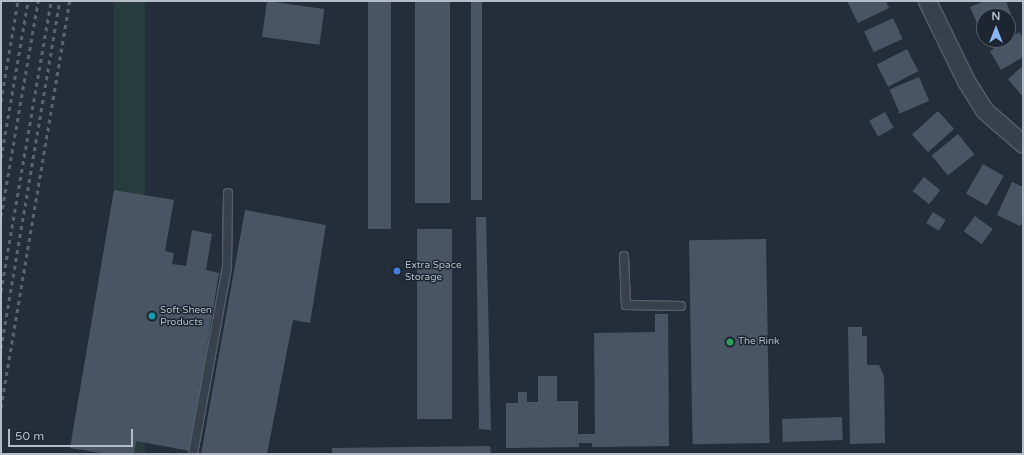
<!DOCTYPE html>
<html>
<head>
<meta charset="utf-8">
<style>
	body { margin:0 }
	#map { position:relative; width:1024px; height:455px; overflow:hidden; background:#232e3a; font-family:"Varela Round",sans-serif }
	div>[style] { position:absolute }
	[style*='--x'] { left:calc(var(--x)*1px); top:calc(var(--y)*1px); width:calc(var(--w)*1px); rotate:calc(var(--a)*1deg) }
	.green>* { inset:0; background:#263c3d; transform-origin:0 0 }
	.building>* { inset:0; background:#495564; transform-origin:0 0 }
	.roads { filter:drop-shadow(1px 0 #555e69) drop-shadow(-1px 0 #555e69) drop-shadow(0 1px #555e69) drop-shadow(0 -1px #555e69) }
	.service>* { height:8px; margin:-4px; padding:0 4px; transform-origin:4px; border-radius:4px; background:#37404b }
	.minor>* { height:17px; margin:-8.5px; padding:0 8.5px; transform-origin:8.5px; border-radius:8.5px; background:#37404b }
	.rail>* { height:3px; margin-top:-1.5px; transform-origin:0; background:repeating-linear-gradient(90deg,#596472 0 4px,transparent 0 8px) }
	.dots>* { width:11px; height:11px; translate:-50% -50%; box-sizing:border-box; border:2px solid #1c2530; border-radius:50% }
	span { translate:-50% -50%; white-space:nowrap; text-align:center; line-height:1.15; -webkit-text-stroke:3px #1c2530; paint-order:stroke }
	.poi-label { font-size:10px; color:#b2bbc7 }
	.left { translate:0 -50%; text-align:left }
	.frame { position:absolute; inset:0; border:2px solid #b2bbc7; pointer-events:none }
	.north { position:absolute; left:976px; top:8px; width:40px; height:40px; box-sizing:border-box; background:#1c2530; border:1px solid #58616c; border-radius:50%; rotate:0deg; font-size:11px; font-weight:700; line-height:16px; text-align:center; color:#b2bbc7 }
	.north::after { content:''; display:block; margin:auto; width:14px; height:18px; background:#89b6f5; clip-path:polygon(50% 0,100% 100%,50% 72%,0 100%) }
	.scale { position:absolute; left:8px; top:429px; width:125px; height:18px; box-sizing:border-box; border:2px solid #b2bbc7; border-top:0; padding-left:5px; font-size:12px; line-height:14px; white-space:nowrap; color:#b2bbc7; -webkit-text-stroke:3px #1c2530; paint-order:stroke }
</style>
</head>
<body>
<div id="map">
	<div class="green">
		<i style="left:114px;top:1px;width:31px;height:461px"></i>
	</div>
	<div class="building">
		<i style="left:267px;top:1px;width:58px;height:36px;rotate:8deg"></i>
		<i style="left:368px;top:1px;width:23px;height:228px"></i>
		<i style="left:415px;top:1px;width:35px;height:202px"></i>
		<i style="left:471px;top:1px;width:11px;height:199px"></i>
		<i style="clip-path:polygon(847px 1px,886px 1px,889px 8px,858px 23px)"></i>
		<i style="clip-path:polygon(984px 1px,1006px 1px,1011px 14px,984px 16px,984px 26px,979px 28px,970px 7px)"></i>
		<i style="left:893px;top:18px;width:23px;height:32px;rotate:65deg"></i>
		<i style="clip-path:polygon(1019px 32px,1023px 38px,1023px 57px,1001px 70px,990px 51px)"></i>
		<i style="left:907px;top:49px;width:25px;height:34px;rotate:63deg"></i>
		<i style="clip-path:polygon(1023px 66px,1023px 97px,1008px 79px)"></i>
		<i style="left:919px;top:77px;width:26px;height:32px;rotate:67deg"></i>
		<i style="left:938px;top:111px;width:24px;height:35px;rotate:48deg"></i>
		<i style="left:885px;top:112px;width:18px;height:18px;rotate:61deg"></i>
		<i style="left:958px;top:134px;width:26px;height:34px;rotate:51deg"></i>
		<i style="left:983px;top:164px;width:24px;height:34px;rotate:30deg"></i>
		<i style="left:924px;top:177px;width:21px;height:18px;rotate:39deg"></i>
		<i style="clip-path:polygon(1012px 182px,1023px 187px,1023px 220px,1020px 226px,997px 215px)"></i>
		<i style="clip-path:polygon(114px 190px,174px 200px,165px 251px,174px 253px,172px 264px,186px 266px,192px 230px,212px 234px,206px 270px,219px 273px,190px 451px,136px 441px,134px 454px,108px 454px,70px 448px)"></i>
		<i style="clip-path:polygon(245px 210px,326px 225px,310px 323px,293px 320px,267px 454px,201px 454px)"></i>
		<i style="left:933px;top:212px;width:15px;height:13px;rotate:32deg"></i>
		<i style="left:975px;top:216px;width:22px;height:19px;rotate:36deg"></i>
		<i style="clip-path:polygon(476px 217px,486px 217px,491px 430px,479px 429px)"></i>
		<i style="left:417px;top:229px;width:35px;height:190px"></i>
		<i style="left:766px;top:239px;width:204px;height:77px;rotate:89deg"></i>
		<i style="clip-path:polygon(655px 314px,668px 314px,669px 446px,592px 447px,592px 443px,579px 443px,579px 447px,506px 448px,506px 403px,518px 403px,518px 392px,527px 392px,527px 402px,538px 402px,538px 376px,557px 376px,557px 401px,578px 401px,578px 434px,595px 434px,594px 333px,655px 332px)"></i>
		<i style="clip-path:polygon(848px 327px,862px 327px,862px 336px,867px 336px,867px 365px,879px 365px,884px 376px,885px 443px,850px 444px)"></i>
		<i style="left:842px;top:417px;width:23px;height:60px;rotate:88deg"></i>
		<i style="clip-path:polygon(490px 446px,491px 454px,332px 454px,332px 448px)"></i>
	</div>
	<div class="roads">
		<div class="service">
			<i style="--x:624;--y:256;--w:49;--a:87.7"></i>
			<i style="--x:626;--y:305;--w:55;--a:1"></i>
			<i style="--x:193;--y:454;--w:191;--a:-79.7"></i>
			<i style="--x:227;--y:266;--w:73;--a:-89.2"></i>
		</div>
		<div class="minor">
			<i style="--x:927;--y:1;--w:89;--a:64"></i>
			<i style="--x:966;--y:81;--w:34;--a:58"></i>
			<i style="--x:984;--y:110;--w:52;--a:41.1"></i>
		</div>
	</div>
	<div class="rail">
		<i style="--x:1;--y:101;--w:101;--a:-80.4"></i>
		<i style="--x:1;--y:158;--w:159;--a:-80.2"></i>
		<i style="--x:1;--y:216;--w:218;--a:-80.2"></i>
		<i style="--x:1;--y:291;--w:294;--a:-80.2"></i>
		<i style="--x:1;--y:348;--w:352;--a:-80.4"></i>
		<i style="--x:1;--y:407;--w:412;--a:-80.4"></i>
	</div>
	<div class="dots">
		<i style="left:397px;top:271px;background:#3f7fe0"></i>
		<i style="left:152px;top:316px;background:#0f9aa8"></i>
		<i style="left:730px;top:342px;background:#2e9e5b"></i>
	</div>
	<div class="poi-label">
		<span class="left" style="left:405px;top:271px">Extra Space<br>Storage</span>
		<span class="left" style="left:160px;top:316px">Soft Sheen<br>Products</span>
		<span class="left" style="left:738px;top:342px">The Rink</span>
	</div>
	<div class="frame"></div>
	<div class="north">N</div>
	<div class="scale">50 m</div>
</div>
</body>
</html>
